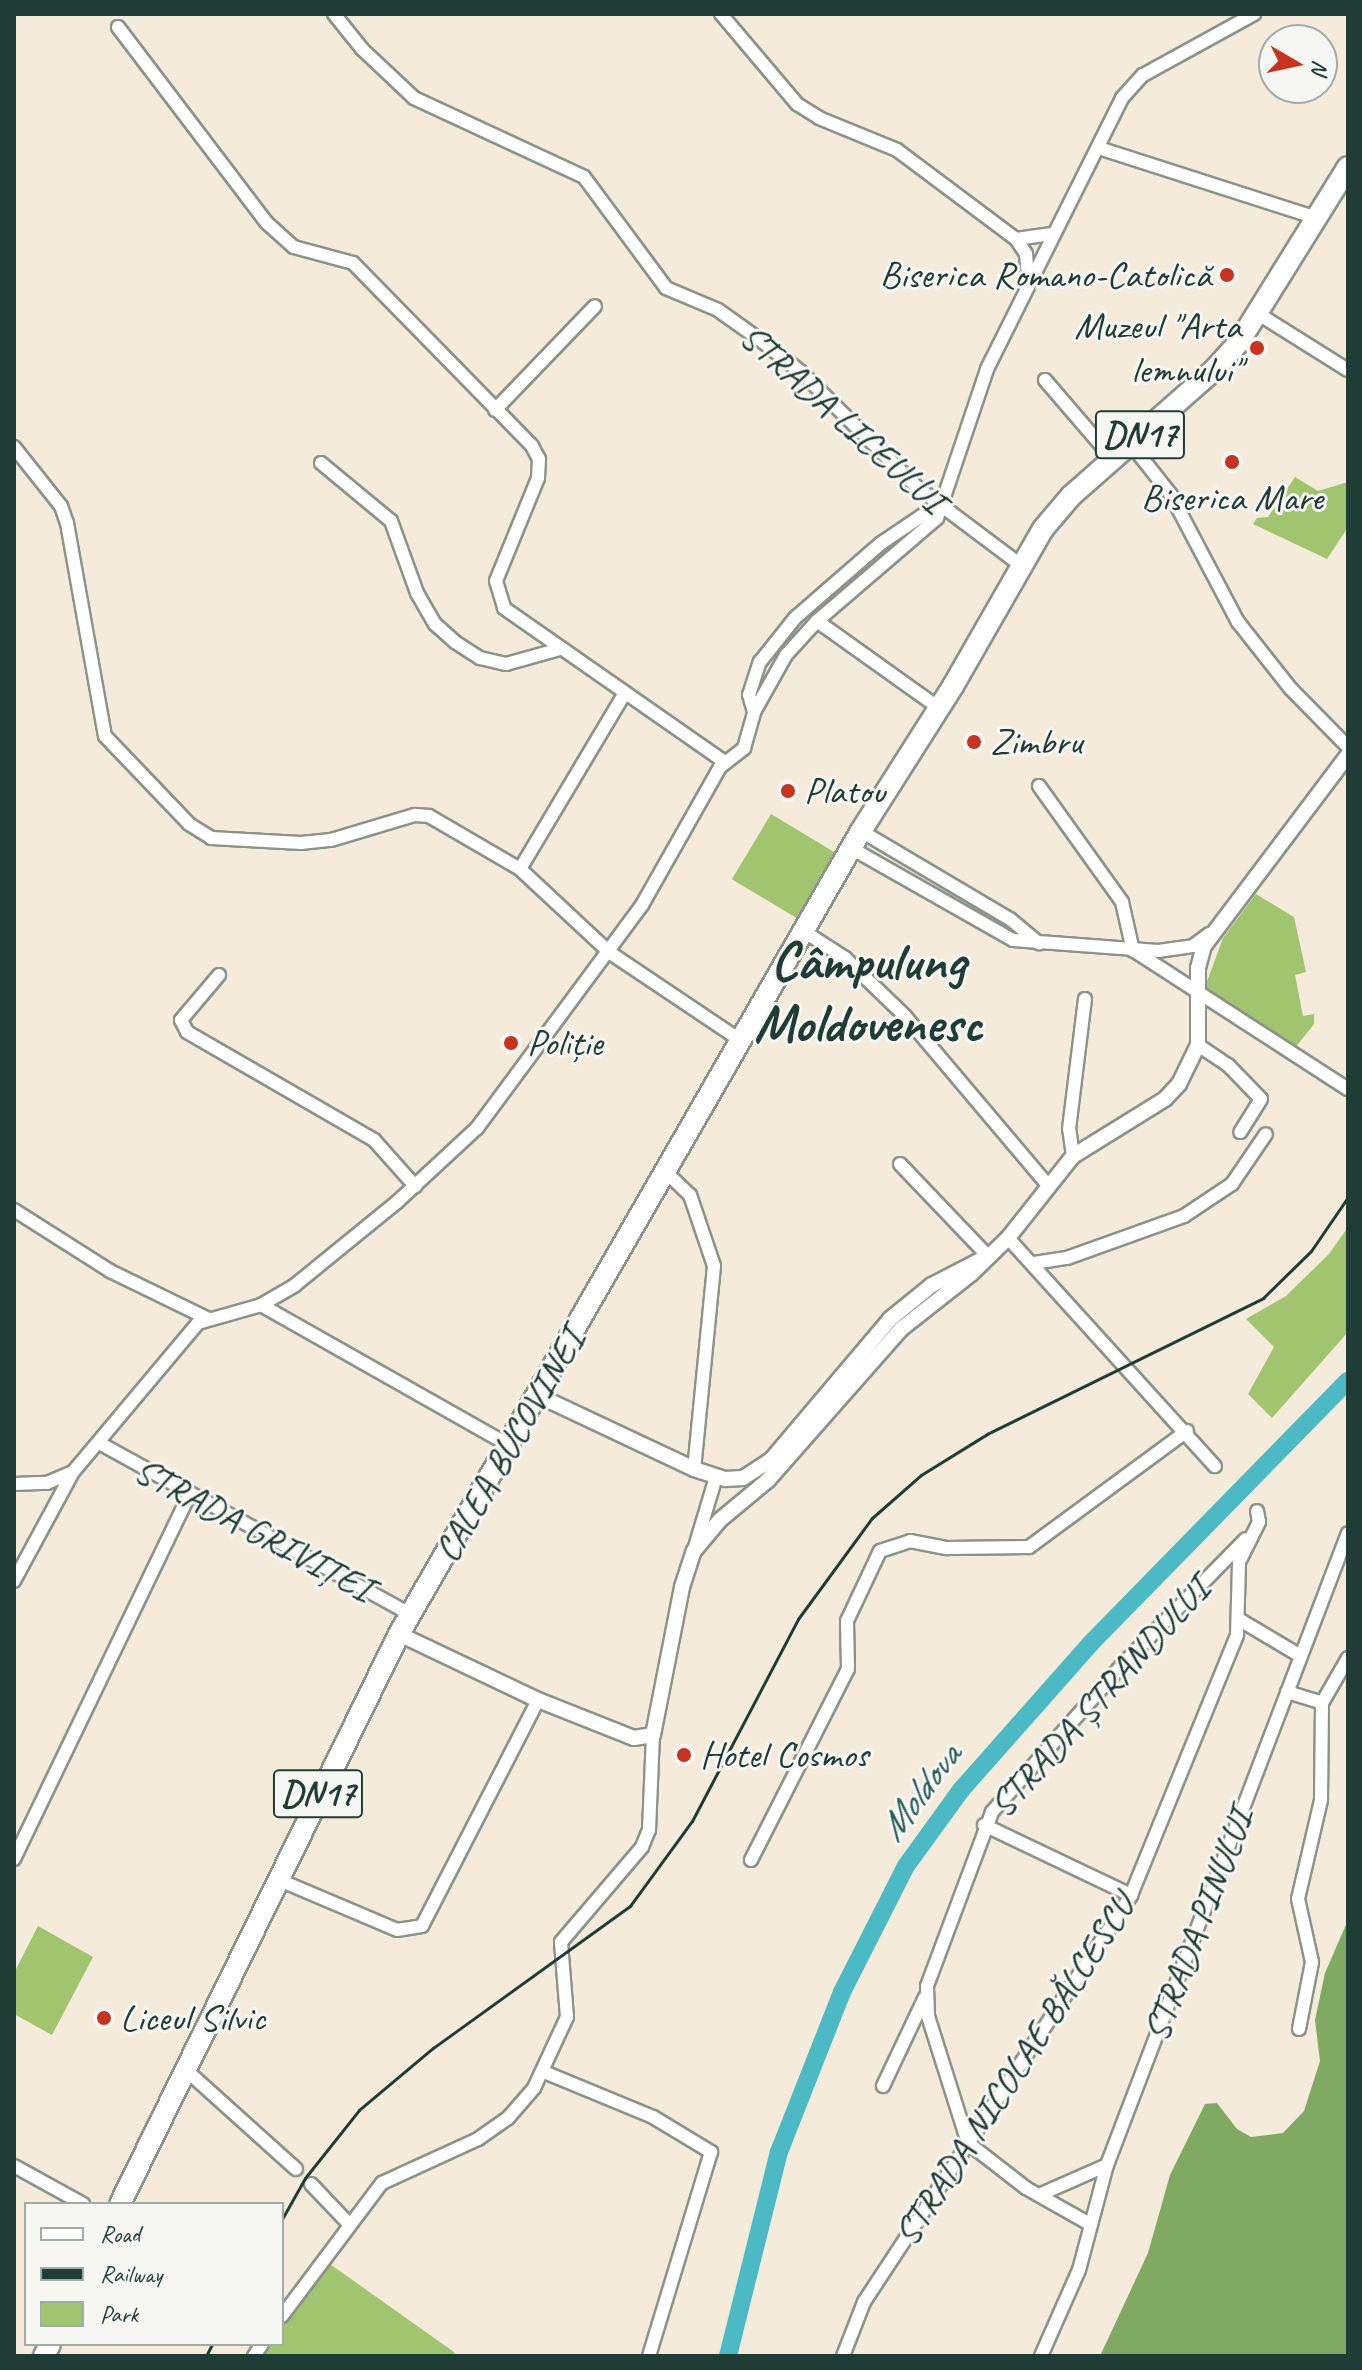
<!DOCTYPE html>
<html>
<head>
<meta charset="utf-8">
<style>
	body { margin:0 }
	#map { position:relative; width:1362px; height:2370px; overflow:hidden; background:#f4ebdb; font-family:Caveat,sans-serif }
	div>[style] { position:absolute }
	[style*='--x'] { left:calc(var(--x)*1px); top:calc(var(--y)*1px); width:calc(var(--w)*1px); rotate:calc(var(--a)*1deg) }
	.green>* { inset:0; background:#a1c46e; transform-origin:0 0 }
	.forest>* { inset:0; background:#80aa61 }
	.river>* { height:18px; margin:-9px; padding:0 9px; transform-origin:9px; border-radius:9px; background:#4cbac4 }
	.roads { filter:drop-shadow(2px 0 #8a9488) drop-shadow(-2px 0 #8a9488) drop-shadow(0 2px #8a9488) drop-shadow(0 -2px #8a9488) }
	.minor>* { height:12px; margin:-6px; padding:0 6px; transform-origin:6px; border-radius:6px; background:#fff }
	.tertiary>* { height:14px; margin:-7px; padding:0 7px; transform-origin:7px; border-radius:7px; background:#fff }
	.trunk>* { height:20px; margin:-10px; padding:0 10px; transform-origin:10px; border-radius:10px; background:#fff }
	.rail>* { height:3px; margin:-1.5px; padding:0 1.5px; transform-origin:1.5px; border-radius:1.5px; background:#1f3d34 }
	.dots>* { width:22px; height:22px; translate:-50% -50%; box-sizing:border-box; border:4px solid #f6f6f2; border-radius:50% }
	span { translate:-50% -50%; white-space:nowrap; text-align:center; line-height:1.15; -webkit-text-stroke:6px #f6f6f2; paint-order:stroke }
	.shield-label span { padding:2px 6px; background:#f6f6f2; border:2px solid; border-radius:6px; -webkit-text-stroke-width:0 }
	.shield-label { font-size:36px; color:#1f3d34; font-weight:700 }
	.poi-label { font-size:38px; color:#1f3d34 }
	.right { translate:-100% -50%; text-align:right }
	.left { translate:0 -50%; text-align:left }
	.street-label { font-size:38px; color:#1f3d34 }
	.water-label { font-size:40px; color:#2a5c58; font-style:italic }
	.town-label { font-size:54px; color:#1f3d34; font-weight:700 }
	.frame { position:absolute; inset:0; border:16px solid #1f3d34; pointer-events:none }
	.legend { position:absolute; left:24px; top:2202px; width:260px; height:144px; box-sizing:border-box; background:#f6f6f2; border:2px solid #a0aca6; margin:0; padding:10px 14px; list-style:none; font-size:24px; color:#1f3d34 }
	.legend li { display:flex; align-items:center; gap:16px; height:40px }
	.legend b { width:40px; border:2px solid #a0aca6 }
	.north { position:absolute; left:1258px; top:24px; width:80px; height:80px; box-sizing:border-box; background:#f6f6f2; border:2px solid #a0aca6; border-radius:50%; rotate:99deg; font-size:22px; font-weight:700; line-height:32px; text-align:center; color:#1f3d34 }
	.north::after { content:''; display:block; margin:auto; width:28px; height:36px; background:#c8321e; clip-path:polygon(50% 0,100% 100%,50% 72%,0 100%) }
</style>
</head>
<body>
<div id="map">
	<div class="green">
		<i style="clip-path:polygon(1295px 477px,1318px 491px,1348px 482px,1348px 527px,1327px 559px,1253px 524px,1257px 518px,1268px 517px)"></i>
		<i style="left:771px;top:814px;width:76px;height:76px;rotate:31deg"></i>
		<i style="clip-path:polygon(1256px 894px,1294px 917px,1306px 972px,1295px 975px,1303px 1016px,1314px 1014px,1314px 1024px,1295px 1048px,1205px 987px,1223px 938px)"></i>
		<i style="clip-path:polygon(1348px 1227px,1348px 1332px,1272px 1418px,1248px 1394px,1274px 1347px,1246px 1319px,1286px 1296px,1329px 1254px)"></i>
		<i style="clip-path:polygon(38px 1926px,93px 1957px,52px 2035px,14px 2014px,14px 1973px)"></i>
		<i style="clip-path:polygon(327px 2262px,454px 2352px,455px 2356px,268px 2356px,262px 2350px,267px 2344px,282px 2344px,282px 2323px)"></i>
	</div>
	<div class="forest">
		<i style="clip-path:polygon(1348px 1920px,1348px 2356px,1100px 2356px,1148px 2253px,1170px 2175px,1205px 2104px,1217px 2103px,1237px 2129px,1251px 2137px,1283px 2133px,1304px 2111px,1320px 2061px,1315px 2020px,1325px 1973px)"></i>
	</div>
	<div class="river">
		<i style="--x:728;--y:2356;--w:210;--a:-76"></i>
		<i style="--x:779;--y:2152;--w:172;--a:-68.5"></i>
		<i style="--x:842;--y:1992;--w:141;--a:-63.1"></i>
		<i style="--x:906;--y:1866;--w:94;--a:-54.1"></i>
		<i style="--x:961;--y:1790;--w:196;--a:-48.5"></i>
		<i style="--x:1091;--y:1643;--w:367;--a:-45.6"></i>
	</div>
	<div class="roads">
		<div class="minor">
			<i style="--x:334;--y:14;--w:45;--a:51.3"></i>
			<i style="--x:362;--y:49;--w:71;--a:43.3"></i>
			<i style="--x:414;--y:98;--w:187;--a:24.9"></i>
			<i style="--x:584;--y:177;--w:138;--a:53.5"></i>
			<i style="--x:666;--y:288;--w:56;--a:22.9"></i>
			<i style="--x:718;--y:310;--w:55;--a:35.4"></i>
			<i style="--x:763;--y:342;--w:48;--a:38.3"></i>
			<i style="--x:801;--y:372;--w:165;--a:44.8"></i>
			<i style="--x:918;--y:488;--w:130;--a:36.9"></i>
			<i style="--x:721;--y:14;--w:118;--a:49.8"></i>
			<i style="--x:797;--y:104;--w:26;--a:32"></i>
			<i style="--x:819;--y:118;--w:84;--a:22.3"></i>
			<i style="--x:897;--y:150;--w:149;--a:36.8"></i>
			<i style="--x:1016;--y:239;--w:18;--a:56"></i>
			<i style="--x:1026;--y:254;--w:25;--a:85"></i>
			<i style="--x:118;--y:27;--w:246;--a:52.8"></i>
			<i style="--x:267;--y:223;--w:36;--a:42"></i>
			<i style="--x:294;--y:247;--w:61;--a:15.2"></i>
			<i style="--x:353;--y:263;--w:256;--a:45.6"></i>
			<i style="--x:532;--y:446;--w:15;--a:62"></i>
			<i style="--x:539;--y:459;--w:19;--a:93"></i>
			<i style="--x:538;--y:478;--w:111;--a:112.2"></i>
			<i style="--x:496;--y:581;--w:28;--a:73"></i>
			<i style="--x:504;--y:608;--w:269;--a:34.9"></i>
			<i style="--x:1099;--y:148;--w:226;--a:17.8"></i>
			<i style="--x:1016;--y:239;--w:36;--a:-8"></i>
			<i style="--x:1257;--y:313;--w:107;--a:32.1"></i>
			<i style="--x:1045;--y:380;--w:103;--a:49.3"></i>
			<i style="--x:495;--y:410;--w:144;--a:-46.1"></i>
			<i style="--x:1130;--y:443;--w:66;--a:51.7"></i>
			<i style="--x:1171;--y:495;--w:144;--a:62.2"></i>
			<i style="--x:1238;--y:622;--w:85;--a:51.7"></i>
			<i style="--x:1291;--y:689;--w:81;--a:45.5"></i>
			<i style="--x:14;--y:447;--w:75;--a:51.5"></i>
			<i style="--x:61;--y:506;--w:18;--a:71"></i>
			<i style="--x:67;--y:523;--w:216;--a:79.9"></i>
			<i style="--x:105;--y:736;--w:122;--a:46.3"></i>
			<i style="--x:189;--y:824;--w:26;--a:32"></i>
			<i style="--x:211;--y:838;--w:90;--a:3.2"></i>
			<i style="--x:301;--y:843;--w:30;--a:-6"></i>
			<i style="--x:331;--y:840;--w:88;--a:-16.6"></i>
			<i style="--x:415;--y:815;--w:14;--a:4"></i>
			<i style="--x:429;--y:816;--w:105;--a:30.2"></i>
			<i style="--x:520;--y:869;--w:122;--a:43"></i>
			<i style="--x:609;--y:952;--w:161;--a:33.9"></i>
			<i style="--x:321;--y:463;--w:91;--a:39.6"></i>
			<i style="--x:391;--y:521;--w:77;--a:70.1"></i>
			<i style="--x:417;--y:593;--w:36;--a:60"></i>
			<i style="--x:435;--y:624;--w:27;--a:42"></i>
			<i style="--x:455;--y:642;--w:30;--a:33"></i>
			<i style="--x:480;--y:658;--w:27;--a:13"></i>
			<i style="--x:506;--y:664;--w:56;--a:-15.5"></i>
			<i style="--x:817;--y:621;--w:150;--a:35.5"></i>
			<i style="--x:754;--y:712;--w:18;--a:-106"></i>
			<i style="--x:749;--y:695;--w:35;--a:-72"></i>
			<i style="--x:760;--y:662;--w:56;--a:-51.5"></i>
			<i style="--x:795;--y:618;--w:113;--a:-41"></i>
			<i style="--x:880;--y:544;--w:71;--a:-34.1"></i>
			<i style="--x:1039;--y:786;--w:143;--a:54.4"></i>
			<i style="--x:1122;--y:902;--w:50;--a:77.3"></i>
			<i style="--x:861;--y:831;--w:173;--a:30.6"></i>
			<i style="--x:1010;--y:919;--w:38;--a:40"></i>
			<i style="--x:851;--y:848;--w:186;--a:29.6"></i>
			<i style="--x:1013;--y:940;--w:145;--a:4.3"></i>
			<i style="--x:1158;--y:951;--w:35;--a:-8"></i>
			<i style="--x:1193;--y:946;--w:20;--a:-37"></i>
			<i style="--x:520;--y:869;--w:205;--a:-59.2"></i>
			<i style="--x:805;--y:932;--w:48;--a:33"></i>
			<i style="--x:845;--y:958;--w:83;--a:44"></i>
			<i style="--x:905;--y:1016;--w:221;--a:49.8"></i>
			<i style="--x:1136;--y:952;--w:252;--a:32.9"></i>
			<i style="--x:219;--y:975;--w:59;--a:130.2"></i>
			<i style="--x:181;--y:1020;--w:13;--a:63"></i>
			<i style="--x:187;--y:1032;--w:216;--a:30"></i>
			<i style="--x:374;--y:1140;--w:62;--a:48.3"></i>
			<i style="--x:1198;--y:1045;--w:36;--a:34"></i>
			<i style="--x:1228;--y:1065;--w:47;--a:45.9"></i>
			<i style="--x:1261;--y:1099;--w:39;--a:122"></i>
			<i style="--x:1073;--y:1156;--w:27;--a:-98"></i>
			<i style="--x:1069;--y:1129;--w:131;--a:-83"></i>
			<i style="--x:900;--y:1164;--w:127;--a:46.3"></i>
			<i style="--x:667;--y:1173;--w:32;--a:44"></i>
			<i style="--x:690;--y:1195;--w:75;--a:71.3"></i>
			<i style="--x:714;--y:1266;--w:204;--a:95.6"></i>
			<i style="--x:14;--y:1210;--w:114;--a:32.4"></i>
			<i style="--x:110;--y:1271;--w:108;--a:25.9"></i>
			<i style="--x:1008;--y:1238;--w:308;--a:47.8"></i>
			<i style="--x:1034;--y:1263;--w:33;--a:-9"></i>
			<i style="--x:1067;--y:1258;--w:124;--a:-19.7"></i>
			<i style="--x:1184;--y:1216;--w:58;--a:-33.7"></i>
			<i style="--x:1232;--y:1184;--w:60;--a:-55.8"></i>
			<i style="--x:261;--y:1305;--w:284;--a:29.5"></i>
			<i style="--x:99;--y:1443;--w:355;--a:28.8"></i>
			<i style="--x:14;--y:1484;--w:33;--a:-2"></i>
			<i style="--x:47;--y:1483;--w:28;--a:-23"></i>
			<i style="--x:73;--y:1472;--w:194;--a:-50"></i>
			<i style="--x:198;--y:1323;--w:66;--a:-15.9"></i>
			<i style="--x:261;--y:1305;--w:39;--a:-30"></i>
			<i style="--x:295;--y:1285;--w:132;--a:-39.1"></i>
			<i style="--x:397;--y:1202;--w:109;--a:-42.8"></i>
			<i style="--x:477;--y:1128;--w:277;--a:-53.5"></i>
			<i style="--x:642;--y:905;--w:159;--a:-60.5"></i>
			<i style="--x:720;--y:767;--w:31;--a:-38"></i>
			<i style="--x:744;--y:748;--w:37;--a:-74"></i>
			<i style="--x:754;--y:712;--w:65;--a:-60.7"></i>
			<i style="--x:786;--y:655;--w:46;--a:-47.6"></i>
			<i style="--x:817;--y:621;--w:158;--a:-40.6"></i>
			<i style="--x:937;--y:518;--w:157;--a:-71.4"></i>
			<i style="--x:987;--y:369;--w:303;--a:-63.5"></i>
			<i style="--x:1122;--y:98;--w:31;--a:-48"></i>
			<i style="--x:1143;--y:75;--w:127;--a:-28.8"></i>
			<i style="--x:695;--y:1547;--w:73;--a:-73.3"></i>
			<i style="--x:14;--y:1581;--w:124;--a:-61.6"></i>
			<i style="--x:1240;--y:1620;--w:69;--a:30.7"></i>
			<i style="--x:1287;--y:1692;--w:37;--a:17"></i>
			<i style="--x:1322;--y:1703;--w:52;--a:-60"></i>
			<i style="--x:984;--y:1825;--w:163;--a:25.5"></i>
			<i style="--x:14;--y:1859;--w:404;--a:-64.3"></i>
			<i style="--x:751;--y:1860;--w:214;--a:-63.1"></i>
			<i style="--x:848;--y:1669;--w:48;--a:-91.2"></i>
			<i style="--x:847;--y:1621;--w:77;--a:-64.8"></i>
			<i style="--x:880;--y:1551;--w:32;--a:-18"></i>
			<i style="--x:910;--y:1541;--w:38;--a:11"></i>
			<i style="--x:947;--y:1548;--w:82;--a:-0.7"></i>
			<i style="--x:1029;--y:1547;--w:196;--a:-36.3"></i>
			<i style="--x:277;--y:1879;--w:130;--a:23"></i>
			<i style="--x:397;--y:1930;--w:25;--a:-9"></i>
			<i style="--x:422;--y:1926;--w:254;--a:-62.8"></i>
			<i style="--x:1299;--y:2029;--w:68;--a:-79"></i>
			<i style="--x:1312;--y:1962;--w:65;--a:-102.5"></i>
			<i style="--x:1298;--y:1899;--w:102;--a:-76.9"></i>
			<i style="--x:1321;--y:1800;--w:97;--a:-89.4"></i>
			<i style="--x:186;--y:2070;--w:148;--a:42"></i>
			<i style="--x:544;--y:2072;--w:118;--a:22.4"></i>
			<i style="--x:653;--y:2117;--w:68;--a:31.1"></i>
			<i style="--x:711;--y:2152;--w:213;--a:106.9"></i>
			<i style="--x:883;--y:2086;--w:98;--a:-64.7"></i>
			<i style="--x:14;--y:2166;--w:79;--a:28.8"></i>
			<i style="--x:311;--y:2184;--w:54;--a:46.5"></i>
			<i style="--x:1039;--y:2195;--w:74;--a:-23.8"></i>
			<i style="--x:1088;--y:2223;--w:71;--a:-150.6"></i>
			<i style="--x:1026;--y:2188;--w:73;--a:-142.2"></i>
			<i style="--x:968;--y:2143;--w:133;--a:-107.5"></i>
			<i style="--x:928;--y:2016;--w:30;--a:-92"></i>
			<i style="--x:927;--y:1986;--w:186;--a:-69.5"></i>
			<i style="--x:992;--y:1812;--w:198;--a:-48.5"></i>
			<i style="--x:1123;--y:1664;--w:175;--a:-45.5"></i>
			<i style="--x:282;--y:2316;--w:166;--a:-53.1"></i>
			<i style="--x:382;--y:2183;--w:106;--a:-24.6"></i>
			<i style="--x:478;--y:2139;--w:37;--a:-35"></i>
			<i style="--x:508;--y:2118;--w:40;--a:-49"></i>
			<i style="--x:534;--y:2088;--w:78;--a:-65.1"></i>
			<i style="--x:567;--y:2017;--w:75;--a:-94.6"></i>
			<i style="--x:561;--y:1942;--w:125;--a:-49.5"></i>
			<i style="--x:642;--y:1847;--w:18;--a:-68"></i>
			<i style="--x:649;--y:1830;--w:95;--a:-87.6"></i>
			<i style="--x:254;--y:2356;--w:14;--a:-56"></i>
			<i style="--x:843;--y:2356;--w:58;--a:-68.7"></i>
			<i style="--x:864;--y:2302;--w:487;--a:-56.7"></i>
			<i style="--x:1131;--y:1895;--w:281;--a:-67.8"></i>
			<i style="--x:1237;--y:1635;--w:73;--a:-88.4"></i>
			<i style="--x:1239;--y:1562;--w:45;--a:-63.4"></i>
			<i style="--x:1259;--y:1522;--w:11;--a:-100"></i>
			<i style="--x:1041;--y:2356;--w:94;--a:-66.2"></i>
			<i style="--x:1079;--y:2270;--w:109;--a:-75.1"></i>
			<i style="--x:1107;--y:2165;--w:676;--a:-69.13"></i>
		</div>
		<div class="tertiary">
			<i style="--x:537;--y:1395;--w:174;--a:25.2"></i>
			<i style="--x:694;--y:1469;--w:33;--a:18"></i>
			<i style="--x:725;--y:1479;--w:18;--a:-3"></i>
			<i style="--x:743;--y:1478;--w:33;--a:-33"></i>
			<i style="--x:771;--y:1460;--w:185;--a:-49.8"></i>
			<i style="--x:890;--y:1319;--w:54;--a:-39"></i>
			<i style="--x:932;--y:1285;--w:59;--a:-27.4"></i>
			<i style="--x:399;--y:1634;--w:154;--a:25.4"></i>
			<i style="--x:538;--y:1700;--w:103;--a:21.6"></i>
			<i style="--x:634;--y:1738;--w:19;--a:-9"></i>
			<i style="--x:653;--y:1735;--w:151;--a:-78.9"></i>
			<i style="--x:682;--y:1587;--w:38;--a:-72"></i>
			<i style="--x:694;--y:1551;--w:40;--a:-50"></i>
			<i style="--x:720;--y:1520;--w:62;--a:-39.8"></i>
			<i style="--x:768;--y:1480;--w:201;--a:-48.6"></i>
			<i style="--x:901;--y:1329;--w:89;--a:-38.2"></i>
			<i style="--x:971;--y:1274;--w:52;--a:-44.2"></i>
			<i style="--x:1008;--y:1238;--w:105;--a:-51.6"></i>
			<i style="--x:1073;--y:1156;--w:108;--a:-31.8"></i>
			<i style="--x:1165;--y:1099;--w:21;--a:-47"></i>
			<i style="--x:1179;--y:1084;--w:43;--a:-64"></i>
			<i style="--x:1198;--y:1045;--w:77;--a:-90"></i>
			<i style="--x:1198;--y:968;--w:23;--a:-75"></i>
			<i style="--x:1204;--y:946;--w:239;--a:-53"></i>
		</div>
		<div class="trunk">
			<i style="--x:120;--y:2204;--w:635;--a:-63.92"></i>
			<i style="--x:399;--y:1634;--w:926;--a:-60.09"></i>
			<i style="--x:861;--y:831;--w:172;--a:-57.6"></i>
			<i style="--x:953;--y:686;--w:181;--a:-60.2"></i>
			<i style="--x:1043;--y:529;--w:43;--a:-49.7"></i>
			<i style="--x:1071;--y:496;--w:191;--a:-41.4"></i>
			<i style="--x:1214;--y:370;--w:38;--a:-48"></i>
			<i style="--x:1239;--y:342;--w:206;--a:-58.1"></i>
			<i style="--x:44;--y:2356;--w:13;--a:-63"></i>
		</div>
	</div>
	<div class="rail">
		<i style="--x:282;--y:2219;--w:47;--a:-60.7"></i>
		<i style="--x:305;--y:2178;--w:87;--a:-51.5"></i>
		<i style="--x:359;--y:2110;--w:97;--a:-40"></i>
		<i style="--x:433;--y:2048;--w:243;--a:-35.8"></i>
		<i style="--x:630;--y:1906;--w:105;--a:-53.9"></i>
		<i style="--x:692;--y:1821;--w:228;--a:-62.3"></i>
		<i style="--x:798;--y:1619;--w:125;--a:-53.8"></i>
		<i style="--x:872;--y:1518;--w:65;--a:-41.3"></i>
		<i style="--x:921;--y:1475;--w:78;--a:-31.8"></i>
		<i style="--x:987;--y:1434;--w:308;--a:-26.2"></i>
		<i style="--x:1263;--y:1298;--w:67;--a:-44.4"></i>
		<i style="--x:1311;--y:1251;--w:65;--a:-55.6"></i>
		<i style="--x:206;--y:2356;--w:13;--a:-63"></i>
	</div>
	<div class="dots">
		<i style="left:1227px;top:275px;background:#c8321e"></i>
		<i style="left:1257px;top:348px;background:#c8321e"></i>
		<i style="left:1232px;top:462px;background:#c8321e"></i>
		<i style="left:974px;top:742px;background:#c8321e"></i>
		<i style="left:788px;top:791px;background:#c8321e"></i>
		<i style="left:511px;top:1043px;background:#c8321e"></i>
		<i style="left:684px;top:1755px;background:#c8321e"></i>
		<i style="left:104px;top:2018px;background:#c8321e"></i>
	</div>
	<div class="shield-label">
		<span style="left:1140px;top:435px">DN17</span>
		<span style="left:318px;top:1794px">DN17</span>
	</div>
	<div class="poi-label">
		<span class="right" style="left:1211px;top:275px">Biserica Romano-Catolică</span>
		<span class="right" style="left:1241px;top:348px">Muzeul "Arta<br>lemnului"</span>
		<span style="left:1232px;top:498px">Biserica Mare</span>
		<span class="left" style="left:990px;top:742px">Zimbru</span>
		<span class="left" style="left:804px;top:791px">Platou</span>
		<span class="left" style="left:527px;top:1043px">Poliție</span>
		<span class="left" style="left:700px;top:1755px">Hotel Cosmos</span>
		<span class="left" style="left:120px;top:2018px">Liceul Silvic</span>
	</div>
	<div class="street-label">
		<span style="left:843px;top:418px;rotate:42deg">STRADA LICEULUI</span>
		<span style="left:509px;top:1445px;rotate:-60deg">CALEA BUCOVINEI</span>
		<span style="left:254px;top:1529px;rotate:28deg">STRADA GRIVIȚEI</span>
		<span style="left:1099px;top:1697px;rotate:-48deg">STRADA ȘTRANDULUI</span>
		<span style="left:1198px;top:1925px;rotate:-69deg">STRADA PINULUI</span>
		<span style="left:1014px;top:2070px;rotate:-57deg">STRADA NICOLAE BĂLCESCU</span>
	</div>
	<div class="water-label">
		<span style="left:919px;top:1792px;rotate:-53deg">Moldova</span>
	</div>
	<div class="town-label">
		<span style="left:868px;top:992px">Câmpulung<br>Moldovenesc</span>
	</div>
	<div class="frame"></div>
	<ul class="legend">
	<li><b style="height:10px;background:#fff"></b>Road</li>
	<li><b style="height:10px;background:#1f3d34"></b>Railway</li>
	<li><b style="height:22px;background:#a1c46e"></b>Park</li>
	</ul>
	<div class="north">N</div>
</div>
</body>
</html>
